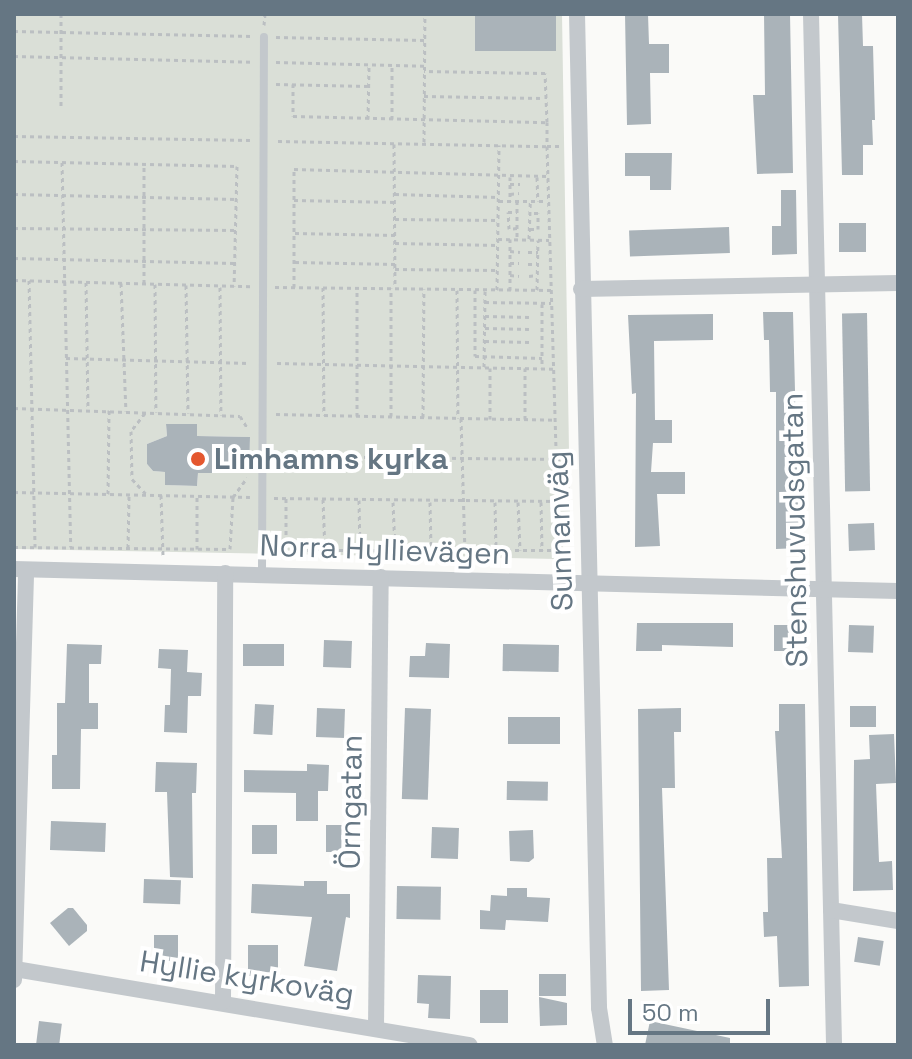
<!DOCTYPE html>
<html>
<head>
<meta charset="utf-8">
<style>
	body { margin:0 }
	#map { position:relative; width:912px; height:1059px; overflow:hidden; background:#fafaf8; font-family:"Space Grotesk",sans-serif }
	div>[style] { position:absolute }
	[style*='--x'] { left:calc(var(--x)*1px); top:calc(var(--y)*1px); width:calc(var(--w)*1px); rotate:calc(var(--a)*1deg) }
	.green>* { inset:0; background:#dadfd7 }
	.building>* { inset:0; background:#aab3b9; transform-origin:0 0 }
	.path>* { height:3px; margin-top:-1.5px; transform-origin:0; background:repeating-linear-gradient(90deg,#bbbfc2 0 4px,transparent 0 8px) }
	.service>* { height:8px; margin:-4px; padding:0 4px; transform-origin:4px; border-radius:4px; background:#c3c8cc }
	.minor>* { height:16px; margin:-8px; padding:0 8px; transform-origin:8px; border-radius:8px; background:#c3c8cc }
	.dots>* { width:22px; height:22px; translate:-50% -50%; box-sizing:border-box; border:4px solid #fff; border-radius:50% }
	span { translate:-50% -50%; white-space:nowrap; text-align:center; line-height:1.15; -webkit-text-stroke:8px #fff; paint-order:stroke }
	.poi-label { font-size:30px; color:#657683; font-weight:700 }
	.left { translate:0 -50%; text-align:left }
	.street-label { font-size:30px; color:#657683 }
	.frame { position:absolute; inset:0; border:16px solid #657683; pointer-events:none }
	.scale { position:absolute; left:628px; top:999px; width:142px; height:36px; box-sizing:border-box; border:4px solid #657683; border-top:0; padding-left:10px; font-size:24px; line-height:28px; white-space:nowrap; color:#657683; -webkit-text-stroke:6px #fff; paint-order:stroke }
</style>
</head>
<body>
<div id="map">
	<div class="green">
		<i style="clip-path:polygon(evenodd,14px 14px,562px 14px,570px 513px,567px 538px,557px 559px,14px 549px,14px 14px,166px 424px,197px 424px,197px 436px,250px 437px,248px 473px,198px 473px,197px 486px,166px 485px,165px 472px,153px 471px,147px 464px,147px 444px,167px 436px,166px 424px)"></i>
	</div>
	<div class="building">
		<i style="left:475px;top:14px;width:81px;height:37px"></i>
		<i style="clip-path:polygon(625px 14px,648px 14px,649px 44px,669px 44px,669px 73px,650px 73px,651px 124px,627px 125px)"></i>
		<i style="clip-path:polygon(764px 14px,790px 14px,793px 173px,757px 174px,753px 95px,765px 95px)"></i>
		<i style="clip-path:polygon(838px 14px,862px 14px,863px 46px,873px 46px,875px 120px,872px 120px,873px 145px,863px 145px,863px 175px,842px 175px)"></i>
		<i style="clip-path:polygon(625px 153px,672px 153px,671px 190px,650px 190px,650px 176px,625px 176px)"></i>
		<i style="clip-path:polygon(781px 190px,796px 190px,797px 254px,772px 255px,772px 226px,781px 226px)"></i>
		<i style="left:839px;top:223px;width:27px;height:29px"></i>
		<i style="left:729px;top:227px;width:26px;height:100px;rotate:88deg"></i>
		<i style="clip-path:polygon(763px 312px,793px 312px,799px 548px,776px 549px,776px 392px,770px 392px,769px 340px,764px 340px)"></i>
		<i style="left:867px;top:313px;width:178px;height:25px;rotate:89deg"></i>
		<i style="clip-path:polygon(713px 314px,713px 340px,654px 341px,655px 420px,672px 420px,672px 443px,653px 443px,651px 472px,685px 472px,685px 494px,657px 494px,660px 546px,635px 547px,636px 393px,632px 394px,628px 315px)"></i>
		<i style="clip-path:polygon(166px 424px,197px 424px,197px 436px,250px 437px,249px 473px,198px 473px,197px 486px,165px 485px,165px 472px,153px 471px,147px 464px,147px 444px,167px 436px)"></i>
		<i style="left:874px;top:523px;width:27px;height:26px;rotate:88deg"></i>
		<i style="clip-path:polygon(637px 623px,733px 623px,733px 647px,662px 645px,662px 651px,636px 651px)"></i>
		<i style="left:774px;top:625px;width:28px;height:26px"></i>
		<i style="left:849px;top:625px;width:25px;height:27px;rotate:2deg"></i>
		<i style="left:324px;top:640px;width:28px;height:27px;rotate:2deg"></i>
		<i style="clip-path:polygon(426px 643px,450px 644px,449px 678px,409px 677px,410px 656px,425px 656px)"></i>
		<i style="clip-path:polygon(67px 644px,102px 645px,101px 664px,89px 664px,89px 703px,98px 703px,98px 729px,81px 729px,80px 789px,52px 789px,52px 755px,57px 755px,57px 703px,65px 703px)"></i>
		<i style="left:243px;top:644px;width:41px;height:22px"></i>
		<i style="left:503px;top:644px;width:56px;height:27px;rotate:1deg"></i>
		<i style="clip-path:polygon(159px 649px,188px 650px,187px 672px,202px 673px,201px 696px,188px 696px,187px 733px,164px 732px,165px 705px,170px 705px,171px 669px,158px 668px)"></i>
		<i style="left:255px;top:704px;width:19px;height:30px;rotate:3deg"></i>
		<i style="clip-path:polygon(779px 704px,805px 704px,809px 986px,779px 987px,777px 936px,764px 937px,763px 912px,768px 912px,767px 858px,782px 858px,775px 731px,779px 731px)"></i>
		<i style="left:850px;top:706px;width:26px;height:21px"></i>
		<i style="left:317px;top:708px;width:28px;height:29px;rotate:2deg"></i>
		<i style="left:405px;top:708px;width:26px;height:91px;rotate:2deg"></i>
		<i style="clip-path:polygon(681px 708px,681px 732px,674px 732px,675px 788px,662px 788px,669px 990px,641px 991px,638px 709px)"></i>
		<i style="left:508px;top:717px;width:52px;height:27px"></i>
		<i style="clip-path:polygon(894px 734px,896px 783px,876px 784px,879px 862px,892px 861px,893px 890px,853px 891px,854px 760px,870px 759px,869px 735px)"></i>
		<i style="clip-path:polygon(156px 762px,197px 763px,196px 793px,192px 793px,193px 878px,170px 877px,167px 792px,155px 792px)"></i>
		<i style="clip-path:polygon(307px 764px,329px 765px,328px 791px,318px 791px,318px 821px,296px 821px,296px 793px,244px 792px,244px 770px,307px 771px)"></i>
		<i style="left:507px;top:781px;width:41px;height:19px;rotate:1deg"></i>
		<i style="left:51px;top:821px;width:55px;height:29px;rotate:2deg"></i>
		<i style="left:252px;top:825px;width:25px;height:29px"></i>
		<i style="left:326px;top:825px;width:19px;height:27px"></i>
		<i style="left:432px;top:827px;width:27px;height:31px;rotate:2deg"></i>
		<i style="clip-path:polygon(533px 830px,534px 858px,529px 862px,510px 861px,509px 831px)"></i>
		<i style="left:144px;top:879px;width:37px;height:24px;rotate:2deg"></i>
		<i style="clip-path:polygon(304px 881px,327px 881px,327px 894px,350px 894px,350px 918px,346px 917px,337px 971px,304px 966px,312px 917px,251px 913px,252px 884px,304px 886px)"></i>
		<i style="left:397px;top:886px;width:44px;height:33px;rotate:1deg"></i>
		<i style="clip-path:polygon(507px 888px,527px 888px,527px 897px,550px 898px,548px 922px,506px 920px,505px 930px,480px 929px,480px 910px,490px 911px,491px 895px,507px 896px)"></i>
		<i style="clip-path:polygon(68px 908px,73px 908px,87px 925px,87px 931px,69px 946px,50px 923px)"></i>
		<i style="left:154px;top:935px;width:24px;height:26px"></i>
		<i style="left:858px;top:937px;width:26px;height:25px;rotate:9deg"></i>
		<i style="left:278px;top:945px;width:31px;height:30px;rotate:90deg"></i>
		<i style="left:539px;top:974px;width:27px;height:22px"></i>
		<i style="clip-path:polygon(418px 975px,451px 976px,450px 1019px,428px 1018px,429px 1004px,417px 1003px)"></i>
		<i style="left:480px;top:990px;width:28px;height:33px"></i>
		<i style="clip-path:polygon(539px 997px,567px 1003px,567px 1025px,540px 1026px)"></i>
		<i style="left:39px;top:1021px;width:23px;height:24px;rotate:7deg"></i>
		<i style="clip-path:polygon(650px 1021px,730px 1038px,730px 1045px,645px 1045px)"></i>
	</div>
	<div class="path">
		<i style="--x:61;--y:14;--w:93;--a:90"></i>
		<i style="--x:264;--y:25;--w:11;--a:-85"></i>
		<i style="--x:14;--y:31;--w:238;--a:1.2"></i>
		<i style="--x:276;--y:37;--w:148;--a:1.2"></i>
		<i style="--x:14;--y:56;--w:238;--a:1.4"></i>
		<i style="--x:276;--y:62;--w:148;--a:1.5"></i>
		<i style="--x:276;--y:84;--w:92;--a:1.2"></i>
		<i style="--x:293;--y:84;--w:32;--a:90"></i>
		<i style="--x:293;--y:116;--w:254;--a:1.4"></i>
		<i style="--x:547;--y:122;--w:49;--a:-92.3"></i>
		<i style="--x:545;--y:73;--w:121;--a:-179.1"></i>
		<i style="--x:424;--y:96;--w:120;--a:1"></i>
		<i style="--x:368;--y:119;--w:53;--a:-88.9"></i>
		<i style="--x:392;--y:119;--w:52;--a:-90"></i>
		<i style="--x:547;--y:122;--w:24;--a:90"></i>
		<i style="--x:547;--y:146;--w:16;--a:0"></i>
		<i style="--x:14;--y:136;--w:236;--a:1"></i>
		<i style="--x:278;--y:141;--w:269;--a:1.1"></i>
		<i style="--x:547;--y:146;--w:404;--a:88.3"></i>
		<i style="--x:559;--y:550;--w:273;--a:180"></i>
		<i style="--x:286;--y:550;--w:52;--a:-90"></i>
		<i style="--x:424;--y:142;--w:128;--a:-89.6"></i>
		<i style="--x:394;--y:144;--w:144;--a:89.6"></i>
		<i style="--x:14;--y:161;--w:223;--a:1.3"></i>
		<i style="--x:237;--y:166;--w:120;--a:91.4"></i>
		<i style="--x:62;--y:162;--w:385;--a:88.7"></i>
		<i style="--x:510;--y:177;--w:24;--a:90"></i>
		<i style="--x:537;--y:177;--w:24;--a:88"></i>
		<i style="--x:510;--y:184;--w:10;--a:0"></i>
		<i style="--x:14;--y:194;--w:222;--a:1.3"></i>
		<i style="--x:395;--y:194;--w:103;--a:1.7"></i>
		<i style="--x:510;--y:194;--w:9;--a:-6"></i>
		<i style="--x:294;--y:200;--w:101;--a:1.1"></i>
		<i style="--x:499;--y:201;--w:48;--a:0"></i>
		<i style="--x:517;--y:201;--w:38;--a:90"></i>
		<i style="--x:395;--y:219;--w:103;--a:0.6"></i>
		<i style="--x:14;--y:228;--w:222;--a:0.5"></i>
		<i style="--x:517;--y:228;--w:8;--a:173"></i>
		<i style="--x:509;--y:229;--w:17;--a:-93"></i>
		<i style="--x:508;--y:212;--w:9;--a:0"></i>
		<i style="--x:530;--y:229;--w:8;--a:0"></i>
		<i style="--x:538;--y:229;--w:16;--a:-90"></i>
		<i style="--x:538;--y:213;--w:8;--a:180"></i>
		<i style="--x:295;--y:233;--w:100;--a:1.1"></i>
		<i style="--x:498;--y:239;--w:51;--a:1.1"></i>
		<i style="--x:529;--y:239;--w:38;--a:-88"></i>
		<i style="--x:395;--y:243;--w:103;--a:1.1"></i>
		<i style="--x:510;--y:251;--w:10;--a:6"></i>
		<i style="--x:528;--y:252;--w:10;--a:0"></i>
		<i style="--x:14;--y:258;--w:220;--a:1.3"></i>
		<i style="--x:295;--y:262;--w:100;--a:1.1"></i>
		<i style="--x:510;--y:263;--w:9;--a:0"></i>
		<i style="--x:528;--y:264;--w:9;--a:0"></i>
		<i style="--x:395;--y:269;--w:103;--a:0.6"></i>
		<i style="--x:510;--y:275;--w:9;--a:6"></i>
		<i style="--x:529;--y:276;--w:8;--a:-7"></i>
		<i style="--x:14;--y:280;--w:237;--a:1.5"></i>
		<i style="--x:29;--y:280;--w:267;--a:88.7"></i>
		<i style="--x:86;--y:282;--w:128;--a:89.1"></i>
		<i style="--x:121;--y:283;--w:128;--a:87.8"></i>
		<i style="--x:144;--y:283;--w:119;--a:-90"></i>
		<i style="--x:155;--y:284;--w:128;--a:89.6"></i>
		<i style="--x:186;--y:285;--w:128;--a:89.1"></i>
		<i style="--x:220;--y:287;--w:128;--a:89.6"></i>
		<i style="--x:275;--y:287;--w:276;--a:0.6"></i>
		<i style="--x:294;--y:287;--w:118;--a:-90"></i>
		<i style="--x:294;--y:169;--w:253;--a:1.6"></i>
		<i style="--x:323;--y:287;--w:128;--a:89.6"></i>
		<i style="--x:457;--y:290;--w:128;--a:89.6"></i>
		<i style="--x:475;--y:290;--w:66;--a:90"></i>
		<i style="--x:475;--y:356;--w:67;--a:1.7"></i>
		<i style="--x:497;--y:290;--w:145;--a:-89.2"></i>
		<i style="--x:510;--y:290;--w:51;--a:-90"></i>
		<i style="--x:537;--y:290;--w:50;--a:-88.9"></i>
		<i style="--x:485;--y:302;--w:66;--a:0.9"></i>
		<i style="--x:542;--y:304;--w:64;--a:90"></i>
		<i style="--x:485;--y:316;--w:44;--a:1.3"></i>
		<i style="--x:485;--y:328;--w:44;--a:1.3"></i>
		<i style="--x:485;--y:341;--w:44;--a:1.3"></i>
		<i style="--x:66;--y:358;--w:183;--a:1.6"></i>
		<i style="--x:277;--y:363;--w:276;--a:1.2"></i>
		<i style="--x:484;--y:367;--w:76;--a:-89.2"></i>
		<i style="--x:14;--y:408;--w:226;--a:2"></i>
		<i style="--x:240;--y:416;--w:15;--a:58"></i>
		<i style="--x:145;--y:413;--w:23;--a:128"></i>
		<i style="--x:131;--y:431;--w:48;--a:88.8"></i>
		<i style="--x:132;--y:479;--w:22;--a:47"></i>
		<i style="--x:276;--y:414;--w:280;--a:1.2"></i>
		<i style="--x:357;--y:416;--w:128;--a:-90"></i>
		<i style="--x:391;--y:416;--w:128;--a:-90"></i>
		<i style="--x:423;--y:417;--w:128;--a:-89.6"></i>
		<i style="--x:461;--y:418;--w:132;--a:88.3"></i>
		<i style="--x:490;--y:419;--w:51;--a:-90"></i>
		<i style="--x:525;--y:419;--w:51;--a:-90"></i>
		<i style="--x:276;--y:456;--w:293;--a:0.6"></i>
		<i style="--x:14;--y:492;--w:236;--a:1.2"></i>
		<i style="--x:108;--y:494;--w:84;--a:-89.3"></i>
		<i style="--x:161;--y:495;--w:60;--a:88.1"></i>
		<i style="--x:274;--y:498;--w:284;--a:0.6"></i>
		<i style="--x:323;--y:499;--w:51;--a:87.8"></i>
		<i style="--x:359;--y:500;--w:50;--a:88.9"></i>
		<i style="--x:393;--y:502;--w:48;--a:87.6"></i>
		<i style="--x:430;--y:502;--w:48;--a:88.8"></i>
		<i style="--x:495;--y:502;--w:48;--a:88.8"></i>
		<i style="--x:518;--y:502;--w:48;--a:87.6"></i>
		<i style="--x:541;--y:502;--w:48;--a:88.8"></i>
		<i style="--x:14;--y:547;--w:216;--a:0.5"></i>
		<i style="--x:230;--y:549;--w:52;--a:-86.7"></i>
		<i style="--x:233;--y:497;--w:24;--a:-54"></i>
		<i style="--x:128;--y:548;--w:52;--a:-88.9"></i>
		<i style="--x:197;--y:549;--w:52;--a:-90"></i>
	</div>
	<div class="service">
		<i style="--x:262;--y:574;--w:537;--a:-89.79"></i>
	</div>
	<div class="minor">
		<i style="--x:577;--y:14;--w:994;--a:88.73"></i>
		<i style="--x:599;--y:1008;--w:37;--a:81"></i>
		<i style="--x:811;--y:14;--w:1031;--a:88.72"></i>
		<i style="--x:581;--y:289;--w:317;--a:-1.1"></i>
		<i style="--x:14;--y:569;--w:884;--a:1.43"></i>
		<i style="--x:831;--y:910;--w:68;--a:9.3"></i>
		<i style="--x:15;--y:969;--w:461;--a:9.5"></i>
		<i style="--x:14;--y:980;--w:410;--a:-88.3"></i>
		<i style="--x:223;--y:1002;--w:429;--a:-89.7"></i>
		<i style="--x:376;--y:1027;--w:450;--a:-89.4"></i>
	</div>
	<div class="dots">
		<i style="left:198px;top:459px;background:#e4572e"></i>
	</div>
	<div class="poi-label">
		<span class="left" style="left:214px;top:459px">Limhamns kyrka</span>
	</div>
	<div class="street-label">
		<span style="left:795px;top:530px;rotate:-91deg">Stenshuvudsgatan</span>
		<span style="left:560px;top:531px;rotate:-92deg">Sunnanväg</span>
		<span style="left:385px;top:550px;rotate:2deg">Norra Hyllievägen</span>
		<span style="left:351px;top:802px;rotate:-89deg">Örngatan</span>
		<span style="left:247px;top:978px;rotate:9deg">Hyllie kyrkoväg</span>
	</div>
	<div class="frame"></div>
	<div class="scale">50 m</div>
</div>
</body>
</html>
